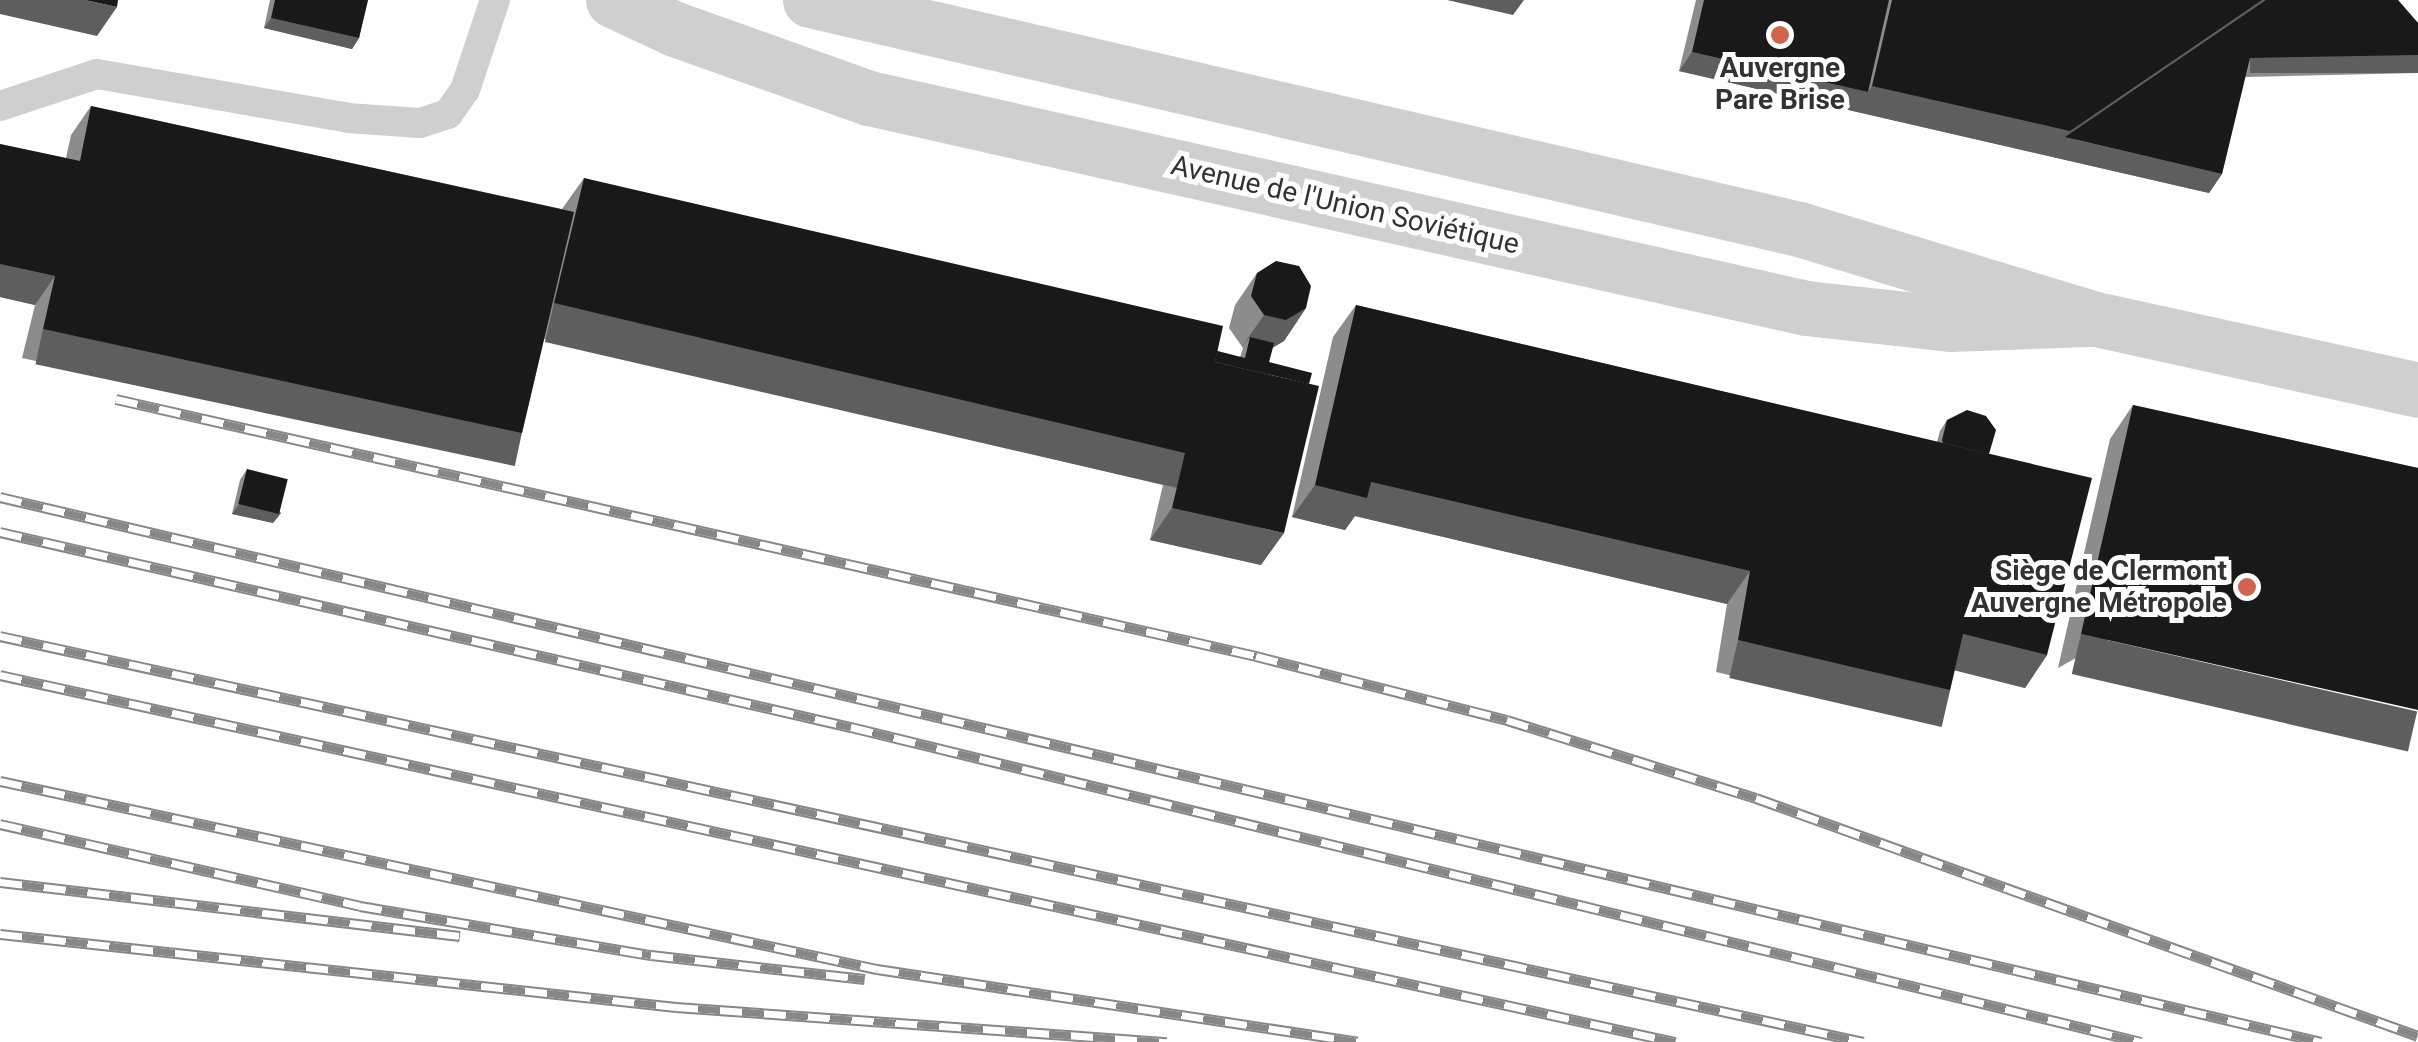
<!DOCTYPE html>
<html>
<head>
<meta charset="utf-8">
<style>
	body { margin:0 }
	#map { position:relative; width:2418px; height:1042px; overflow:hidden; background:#fff; font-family:Roboto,sans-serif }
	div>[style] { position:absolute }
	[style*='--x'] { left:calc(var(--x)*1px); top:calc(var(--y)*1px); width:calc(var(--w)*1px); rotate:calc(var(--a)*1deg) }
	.service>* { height:30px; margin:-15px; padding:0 15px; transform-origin:15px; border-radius:15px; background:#cfcfcf }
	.minor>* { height:55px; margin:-27.5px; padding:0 27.5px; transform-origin:27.5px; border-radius:27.5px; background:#cfcfcf }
	.tertiary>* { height:55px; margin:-27.5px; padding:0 27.5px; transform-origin:27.5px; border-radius:27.5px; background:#cfcfcf }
	.rail>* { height:11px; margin-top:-5.5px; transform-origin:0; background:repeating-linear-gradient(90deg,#fff 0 22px,#878787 0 44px); box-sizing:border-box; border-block:2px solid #878787 }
	.wall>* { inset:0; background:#8c8c8c }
	.shaded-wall>* { inset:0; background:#5e5e5e; transform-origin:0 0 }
	.building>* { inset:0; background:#191919; transform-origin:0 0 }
	.dots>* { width:28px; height:28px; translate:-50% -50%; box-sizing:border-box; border:5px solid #fff; border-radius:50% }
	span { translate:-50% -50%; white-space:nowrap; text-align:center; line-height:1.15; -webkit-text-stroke:10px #fff; paint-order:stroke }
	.poi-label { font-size:28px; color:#323232; font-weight:700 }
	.right { translate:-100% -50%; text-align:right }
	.street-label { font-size:28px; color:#323232 }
</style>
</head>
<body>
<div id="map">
	<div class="service">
		<i style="--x:0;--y:106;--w:102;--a:-18.3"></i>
		<i style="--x:97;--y:74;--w:255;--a:9.9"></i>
		<i style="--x:348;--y:118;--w:72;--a:4"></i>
		<i style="--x:420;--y:123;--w:29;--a:-18"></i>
		<i style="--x:448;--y:114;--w:29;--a:-55"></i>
		<i style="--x:465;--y:90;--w:95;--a:-71.6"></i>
	</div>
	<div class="minor">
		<i style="--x:613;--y:0;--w:68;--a:25.1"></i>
		<i style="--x:675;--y:29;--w:206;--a:19.6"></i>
		<i style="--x:869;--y:98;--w:960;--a:12.63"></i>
		<i style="--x:1806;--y:308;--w:145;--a:6.3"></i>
		<i style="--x:1950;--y:324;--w:137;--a:-2.1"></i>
	</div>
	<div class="tertiary">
		<i style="--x:810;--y:0;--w:1015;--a:13.04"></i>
		<i style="--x:1799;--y:229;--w:310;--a:16.9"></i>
		<i style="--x:2096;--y:319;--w:330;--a:12.4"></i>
	</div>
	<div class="rail">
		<i style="--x:116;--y:399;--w:1169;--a:12.7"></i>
		<i style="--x:1256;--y:656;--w:259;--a:14.3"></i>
		<i style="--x:1507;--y:720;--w:261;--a:17.4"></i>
		<i style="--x:1756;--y:798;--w:703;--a:19.77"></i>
		<i style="--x:0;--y:497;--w:2384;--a:13.21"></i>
		<i style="--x:0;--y:532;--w:873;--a:12.91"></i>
		<i style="--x:851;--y:727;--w:1328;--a:13.72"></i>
		<i style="--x:0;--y:636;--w:1907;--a:12.29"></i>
		<i style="--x:0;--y:675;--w:1715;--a:12.36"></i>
		<i style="--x:0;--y:781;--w:897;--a:12.1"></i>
		<i style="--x:877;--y:969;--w:486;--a:8.6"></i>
		<i style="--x:0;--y:824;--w:369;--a:12.8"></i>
		<i style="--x:360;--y:906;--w:295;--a:9.6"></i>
		<i style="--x:651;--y:955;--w:215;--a:6.4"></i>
		<i style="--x:0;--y:882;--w:463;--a:6.7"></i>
		<i style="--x:0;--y:934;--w:680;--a:6.16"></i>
		<i style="--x:676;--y:1007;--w:492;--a:4.1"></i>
	</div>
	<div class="wall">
		<i style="clip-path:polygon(270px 0,368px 0,359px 38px,352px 49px,264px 28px)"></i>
		<i style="clip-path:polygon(1696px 0,2398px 0,2418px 23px,2418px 73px,2245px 77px,2222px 174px,2209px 193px,1679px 71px)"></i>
		<i style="clip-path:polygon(91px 106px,562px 209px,584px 178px,1240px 357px,1243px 348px,1229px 328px,1235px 305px,1257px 273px,1306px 308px,1284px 341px,1273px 347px,1269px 362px,1261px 565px,1150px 540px,1163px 485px,544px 339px,522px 433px,502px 462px,22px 358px,35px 305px,0 297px,0 144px,66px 158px,71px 135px)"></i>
		<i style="clip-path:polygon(1356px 305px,1937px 442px,1940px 431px,1947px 420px,1989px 454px,2047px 655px,2025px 688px,1955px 670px,1950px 690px,1928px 722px,1716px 672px,1727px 604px,1355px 516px,1345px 530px,1292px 517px,1333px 337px)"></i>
		<i style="clip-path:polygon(2133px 405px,2418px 468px,2058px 668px,2110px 439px)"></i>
		<i style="clip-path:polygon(247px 469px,281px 513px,273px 523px,232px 514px,240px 480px)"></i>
	</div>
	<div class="shaded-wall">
		<i style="clip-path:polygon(0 0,85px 0,117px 7px,97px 36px,0 14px)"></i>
		<i style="clip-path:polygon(1447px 0,1524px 0,1513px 15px)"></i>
		<i style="clip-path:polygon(2262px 0,2281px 0,2076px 140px,2222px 174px,2209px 193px,1679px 71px,1692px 52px,1868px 92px,1872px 86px)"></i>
		<i style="clip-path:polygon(271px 18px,359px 38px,352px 49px,264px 28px)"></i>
		<i style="left:2418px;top:55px;width:18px;height:168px;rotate:90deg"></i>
		<i style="clip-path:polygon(0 264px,55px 276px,35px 305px,0 297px)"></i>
		<i style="left:554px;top:303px;width:649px;height:40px;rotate:13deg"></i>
		<i style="clip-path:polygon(1306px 308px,1284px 341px,1264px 353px,1250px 337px,1241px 348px,1264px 315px)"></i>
		<i style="left:43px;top:329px;width:490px;height:36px;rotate:12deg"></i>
		<i style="clip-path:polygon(1371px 482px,1750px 571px,1727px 604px,1355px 516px,1345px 530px,1292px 517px,1315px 485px)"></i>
		<i style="clip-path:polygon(239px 504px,281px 513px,273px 523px,232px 514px)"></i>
		<i style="clip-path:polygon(1172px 508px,1284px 533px,1261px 565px,1150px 540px)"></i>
		<i style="clip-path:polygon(1963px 634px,2047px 655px,2025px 688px,1941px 667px)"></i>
		<i style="left:2081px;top:634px;width:345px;height:41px;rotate:13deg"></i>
		<i style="left:1738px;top:640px;width:218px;height:39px;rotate:13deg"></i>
	</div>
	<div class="building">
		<i style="clip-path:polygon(85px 0,118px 0,117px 7px)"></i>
		<i style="clip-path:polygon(275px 0,368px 0,359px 38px,271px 18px)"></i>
		<i style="clip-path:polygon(1704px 0,1889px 0,1868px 92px,1692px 52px)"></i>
		<i style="clip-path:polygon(1892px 0,2262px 0,2070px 131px,1872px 86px)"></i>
		<i style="clip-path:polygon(2266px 0,2398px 0,2418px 23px,2418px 55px,2250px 58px,2222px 174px,2065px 137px)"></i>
		<i style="clip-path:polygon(91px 106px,574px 212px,522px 433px,43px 329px,55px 276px,0 264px,0 144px,80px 161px)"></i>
		<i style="clip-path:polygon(584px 178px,1223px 326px,1215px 362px,1319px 386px,1284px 533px,1172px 508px,1185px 453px,554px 303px)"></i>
		<i style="clip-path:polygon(1276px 261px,1299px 266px,1311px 286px,1306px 308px,1286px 320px,1264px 315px,1251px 296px,1257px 273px)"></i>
		<i style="clip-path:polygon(1356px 305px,2092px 478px,2047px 655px,1963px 634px,1950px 690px,1738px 640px,1750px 571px,1371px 482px,1367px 498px,1315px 485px)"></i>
		<i style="clip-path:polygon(1250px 337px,1274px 343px,1269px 362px,1312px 373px,1309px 384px,1215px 362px,1217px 351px,1245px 358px)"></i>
		<i style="clip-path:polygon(2133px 405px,2418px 468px,2418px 710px,2081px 634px)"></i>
		<i style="clip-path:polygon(1967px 410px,1986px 416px,1996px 430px,1989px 454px,1943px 443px,1942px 440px,1947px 420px)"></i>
		<i style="left:247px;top:469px;width:42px;height:36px;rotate:14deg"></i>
	</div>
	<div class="dots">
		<i style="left:1780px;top:35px;background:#d2634c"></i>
		<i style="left:2247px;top:587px;background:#d2634c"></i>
	</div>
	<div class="poi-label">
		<span style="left:1780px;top:84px">Auvergne<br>Pare Brise</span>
		<span class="right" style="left:2227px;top:587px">Siège de Clermont<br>Auvergne Métropole</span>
	</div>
	<div class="street-label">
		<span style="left:1345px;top:205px;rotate:13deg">Avenue de l'Union Soviétique</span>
	</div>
</div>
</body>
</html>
